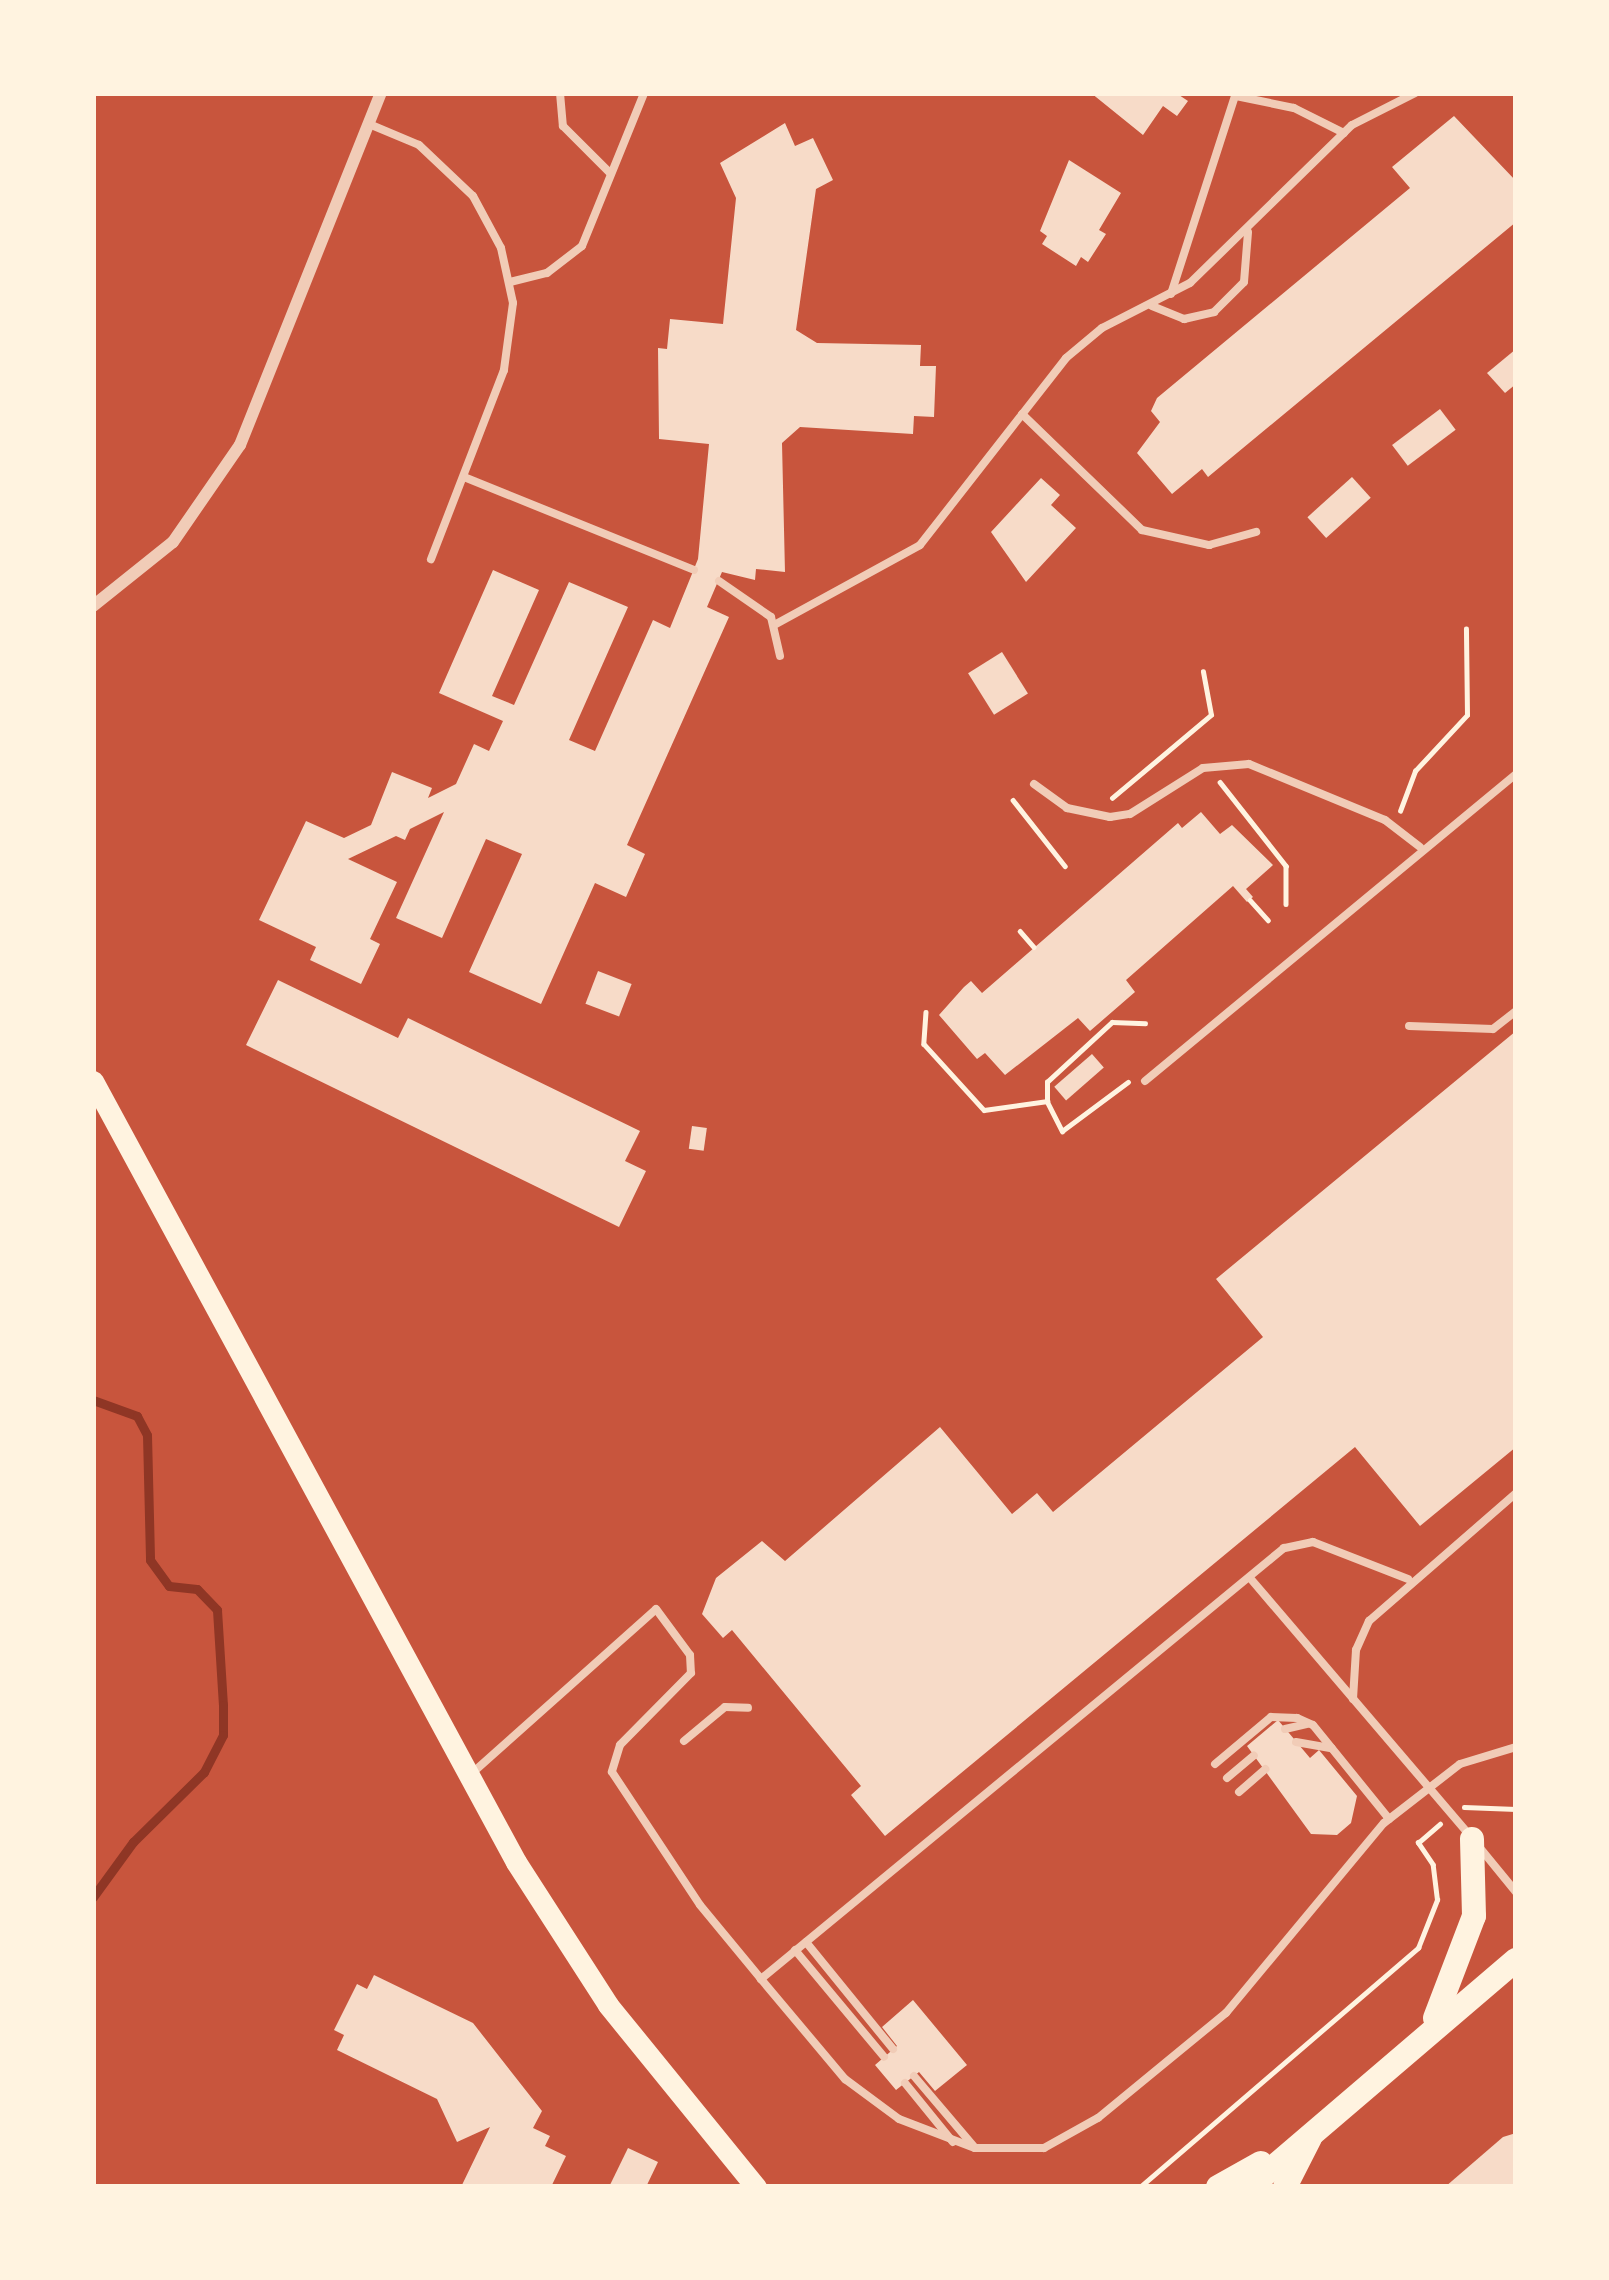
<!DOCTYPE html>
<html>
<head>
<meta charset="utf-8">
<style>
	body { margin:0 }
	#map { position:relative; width:1609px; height:2280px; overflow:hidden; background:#c8553d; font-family:Spectral,serif }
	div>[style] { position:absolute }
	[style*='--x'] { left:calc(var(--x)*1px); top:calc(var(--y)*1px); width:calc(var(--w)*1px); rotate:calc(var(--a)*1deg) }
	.stream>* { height:9px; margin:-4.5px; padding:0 4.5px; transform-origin:4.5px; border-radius:4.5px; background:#8f3625 }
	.building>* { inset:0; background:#f7dbc8; transform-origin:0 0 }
	.path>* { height:4.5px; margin:-2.25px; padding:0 2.25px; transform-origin:2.25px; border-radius:2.25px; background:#fff3e0 }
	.service>* { height:8px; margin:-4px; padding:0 4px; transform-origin:4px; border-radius:4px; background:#f1ccb7 }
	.minor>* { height:12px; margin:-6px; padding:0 6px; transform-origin:6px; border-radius:6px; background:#f1ccb7 }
	.secondary>* { height:21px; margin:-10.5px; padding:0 10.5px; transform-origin:10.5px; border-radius:10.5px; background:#fff3e0 }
	.primary>* { height:24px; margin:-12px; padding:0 12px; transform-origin:12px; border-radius:12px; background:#fff3e0 }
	span { translate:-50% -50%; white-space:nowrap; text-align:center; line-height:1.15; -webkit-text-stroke:9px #fff3e0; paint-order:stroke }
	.frame { position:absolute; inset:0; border:96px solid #fff3e0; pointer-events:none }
</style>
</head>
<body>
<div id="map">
	<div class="stream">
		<i style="--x:93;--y:1400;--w:47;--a:20"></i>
		<i style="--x:137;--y:1416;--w:21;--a:62"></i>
		<i style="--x:147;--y:1435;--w:125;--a:88.6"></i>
		<i style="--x:150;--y:1560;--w:32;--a:54"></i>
		<i style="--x:169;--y:1586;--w:28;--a:6"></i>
		<i style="--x:197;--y:1589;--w:29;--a:46"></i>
		<i style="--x:217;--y:1610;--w:95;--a:86.4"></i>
		<i style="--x:223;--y:1705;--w:30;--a:90"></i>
		<i style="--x:223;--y:1735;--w:42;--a:117.2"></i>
		<i style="--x:204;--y:1772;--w:100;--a:135.4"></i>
		<i style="--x:133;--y:1842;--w:68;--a:126"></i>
	</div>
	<div class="building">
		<i style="clip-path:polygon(1091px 93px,1176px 93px,1188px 101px,1177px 116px,1163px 106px,1143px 135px)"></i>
		<i style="clip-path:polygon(1454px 116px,1516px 181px,1516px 222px,1208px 477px,1202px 469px,1172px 494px,1137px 453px,1160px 422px,1151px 411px,1157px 398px,1410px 188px,1392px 167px)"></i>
		<i style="clip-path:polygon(785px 123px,795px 146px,813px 138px,833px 180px,816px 189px,796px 330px,817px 343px,921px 345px,920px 366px,936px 366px,934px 417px,914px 416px,913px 434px,800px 427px,782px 443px,785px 572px,756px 569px,755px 580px,722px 572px,707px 607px,729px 617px,627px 845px,645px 854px,626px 897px,595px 883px,541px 1004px,469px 972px,522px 854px,486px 839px,442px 938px,396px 918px,444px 812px,410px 829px,405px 840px,396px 836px,348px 859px,397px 882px,370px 939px,380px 944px,361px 984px,310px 960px,316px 947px,259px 920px,306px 821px,344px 838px,371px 825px,392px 772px,432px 788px,428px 798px,456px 784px,474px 744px,489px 751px,503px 721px,439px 693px,493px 570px,539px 590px,492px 696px,514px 705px,569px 582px,628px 607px,569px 740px,595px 751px,653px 620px,670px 628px,698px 559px,709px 444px,659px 439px,658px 348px,667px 349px,670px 319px,723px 324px,736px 198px,720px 163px)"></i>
		<i style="clip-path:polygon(1069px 160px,1121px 193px,1099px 230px,1106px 234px,1088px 262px,1081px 257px,1076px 266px,1042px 244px,1047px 236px,1040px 231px)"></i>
		<i style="clip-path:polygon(1516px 349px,1516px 384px,1505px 393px,1487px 373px)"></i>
		<i style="left:1440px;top:409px;width:26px;height:60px;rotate:53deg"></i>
		<i style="left:1352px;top:477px;width:28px;height:60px;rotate:48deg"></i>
		<i style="clip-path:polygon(1041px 478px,1060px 495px,1051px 505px,1076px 528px,1026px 582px,991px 532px)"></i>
		<i style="left:1002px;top:652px;width:49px;height:40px;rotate:58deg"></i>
		<i style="clip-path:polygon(1201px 812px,1220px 834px,1232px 825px,1273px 865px,1246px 889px,1253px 897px,1247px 902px,1233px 886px,1126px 980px,1135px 992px,1090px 1031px,1078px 1018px,1005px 1075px,985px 1053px,977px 1059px,939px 1015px,964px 987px,971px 981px,982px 993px,1178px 823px,1182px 828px)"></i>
		<i style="left:598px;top:971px;width:36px;height:35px;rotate:21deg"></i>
		<i style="clip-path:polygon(278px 980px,398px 1038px,408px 1018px,640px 1131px,625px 1161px,646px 1171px,619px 1227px,246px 1045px)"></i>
		<i style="clip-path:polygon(1516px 1031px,1516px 1447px,1420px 1526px,1355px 1447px,885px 1836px,851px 1795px,861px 1786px,732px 1630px,723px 1638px,702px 1614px,716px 1578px,762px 1541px,785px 1561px,940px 1427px,1012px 1514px,1037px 1493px,1053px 1512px,1263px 1337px,1216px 1279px)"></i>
		<i style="left:1092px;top:1054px;width:18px;height:50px;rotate:49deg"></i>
		<i style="left:692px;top:1126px;width:15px;height:23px;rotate:8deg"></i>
		<i style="clip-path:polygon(1278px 1720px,1310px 1758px,1319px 1750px,1357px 1796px,1351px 1823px,1337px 1835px,1311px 1834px,1247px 1746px)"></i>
		<i style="clip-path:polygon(374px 1975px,473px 2023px,542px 2111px,533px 2128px,550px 2136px,545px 2146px,566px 2156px,551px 2187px,461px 2187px,490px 2127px,457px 2142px,437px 2099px,337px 2050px,344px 2035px,334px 2030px,357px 1984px,367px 1989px)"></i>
		<i style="clip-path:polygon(913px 2000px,967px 2065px,935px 2091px,919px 2072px,896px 2090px,875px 2065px,897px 2046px,882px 2027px)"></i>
		<i style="clip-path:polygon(1516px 2133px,1516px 2187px,1445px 2187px,1503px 2137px)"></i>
		<i style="clip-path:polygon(628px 2148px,658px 2162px,646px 2187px,609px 2187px)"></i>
	</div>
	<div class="path">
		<i style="--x:1220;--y:782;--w:107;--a:51.8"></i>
		<i style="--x:1286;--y:866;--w:38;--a:90"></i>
		<i style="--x:1112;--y:798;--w:129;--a:-40"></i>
		<i style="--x:1211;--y:715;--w:44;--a:-100.5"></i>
		<i style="--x:1013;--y:800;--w:84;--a:51.8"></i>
		<i style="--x:1400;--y:811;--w:43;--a:-69.4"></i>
		<i style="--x:1415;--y:771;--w:76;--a:-47.1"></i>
		<i style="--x:1467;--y:715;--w:86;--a:-90.7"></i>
		<i style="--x:1250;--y:900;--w:27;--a:48"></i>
		<i style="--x:1020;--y:931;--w:21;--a:49"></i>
		<i style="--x:926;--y:1012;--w:32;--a:94"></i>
		<i style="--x:924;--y:1044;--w:89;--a:47.7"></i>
		<i style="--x:984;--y:1110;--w:64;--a:-8.1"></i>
		<i style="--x:1047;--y:1101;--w:19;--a:-90"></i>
		<i style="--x:1047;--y:1082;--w:88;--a:-42.7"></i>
		<i style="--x:1112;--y:1022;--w:33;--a:2"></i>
		<i style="--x:1047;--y:1101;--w:34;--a:63"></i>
		<i style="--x:1062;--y:1131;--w:82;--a:-36.6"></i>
		<i style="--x:1464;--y:1807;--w:52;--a:2.2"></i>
		<i style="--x:1140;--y:2187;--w:367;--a:-40.7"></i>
		<i style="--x:1418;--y:1948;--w:52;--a:-68.4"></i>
		<i style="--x:1437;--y:1900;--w:35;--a:-97"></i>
		<i style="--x:1433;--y:1865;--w:27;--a:-124"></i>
		<i style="--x:1418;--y:1843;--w:29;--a:-41"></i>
	</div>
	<div class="service">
		<i style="--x:560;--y:93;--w:33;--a:85"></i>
		<i style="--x:563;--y:126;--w:66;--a:45"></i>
		<i style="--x:1236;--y:96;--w:59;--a:11.7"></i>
		<i style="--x:1294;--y:108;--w:56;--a:26.6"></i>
		<i style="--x:369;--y:124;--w:54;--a:22.8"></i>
		<i style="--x:419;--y:145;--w:74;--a:43.4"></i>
		<i style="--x:473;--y:196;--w:59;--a:61.7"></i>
		<i style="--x:501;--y:248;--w:56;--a:77.7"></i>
		<i style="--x:513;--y:303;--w:68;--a:97.7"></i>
		<i style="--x:504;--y:370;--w:203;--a:111.1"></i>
		<i style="--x:510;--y:282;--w:38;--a:-14"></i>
		<i style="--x:547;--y:273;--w:44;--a:-37.6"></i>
		<i style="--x:582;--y:246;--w:165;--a:-67.9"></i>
		<i style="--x:1171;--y:294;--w:211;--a:-72.1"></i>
		<i style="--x:1152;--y:306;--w:35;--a:22"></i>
		<i style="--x:1184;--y:319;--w:31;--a:-13"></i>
		<i style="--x:1214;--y:312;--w:42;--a:-45"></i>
		<i style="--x:1244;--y:282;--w:50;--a:-85.4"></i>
		<i style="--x:1022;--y:414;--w:167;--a:44"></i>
		<i style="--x:1142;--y:530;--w:69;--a:12.6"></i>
		<i style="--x:1209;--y:545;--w:49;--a:-15.5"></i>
		<i style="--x:464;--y:477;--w:248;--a:22"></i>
		<i style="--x:719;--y:581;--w:63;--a:34.7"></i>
		<i style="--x:771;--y:617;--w:40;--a:77"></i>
		<i style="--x:776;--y:624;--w:164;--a:-28.7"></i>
		<i style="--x:920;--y:545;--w:237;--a:-52"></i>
		<i style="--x:1066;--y:358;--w:47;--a:-39.8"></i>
		<i style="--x:1102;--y:328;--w:99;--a:-27.1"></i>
		<i style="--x:1190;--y:283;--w:226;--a:-44.3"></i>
		<i style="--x:1352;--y:125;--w:71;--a:-26.9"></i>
		<i style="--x:1034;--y:784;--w:41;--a:36"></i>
		<i style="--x:1067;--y:808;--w:44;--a:11.8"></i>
		<i style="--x:1110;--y:817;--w:20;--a:-9"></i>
		<i style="--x:1130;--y:814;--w:86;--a:-32.2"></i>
		<i style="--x:1203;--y:768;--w:46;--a:-5"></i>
		<i style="--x:1249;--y:764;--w:147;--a:22.4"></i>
		<i style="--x:1385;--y:820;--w:44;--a:37.6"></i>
		<i style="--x:1409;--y:1026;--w:84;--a:2"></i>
		<i style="--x:1493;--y:1029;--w:29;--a:-38"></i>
		<i style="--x:1145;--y:1081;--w:482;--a:-39.6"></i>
		<i style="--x:1250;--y:1578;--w:340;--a:49.5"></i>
		<i style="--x:1408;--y:1579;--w:102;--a:-158.7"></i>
		<i style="--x:1313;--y:1542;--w:30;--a:168"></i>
		<i style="--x:1284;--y:1548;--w:678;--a:140.51"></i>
		<i style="--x:761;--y:1979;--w:131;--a:50"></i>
		<i style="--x:845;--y:2079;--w:67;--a:36.5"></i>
		<i style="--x:899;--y:2119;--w:81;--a:20.9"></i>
		<i style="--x:975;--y:2148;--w:69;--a:0"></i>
		<i style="--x:1044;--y:2148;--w:62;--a:-29.1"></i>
		<i style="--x:1098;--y:2118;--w:166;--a:-39.4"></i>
		<i style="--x:1226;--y:2013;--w:247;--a:-50.3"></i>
		<i style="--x:1384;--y:1823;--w:96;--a:-37.8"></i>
		<i style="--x:1460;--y:1764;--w:59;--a:-16.9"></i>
		<i style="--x:1353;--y:1699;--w:49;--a:-86.5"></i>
		<i style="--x:1356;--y:1650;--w:32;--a:-66"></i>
		<i style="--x:1369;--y:1621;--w:195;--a:-41"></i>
		<i style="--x:1285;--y:1729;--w:22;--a:-13"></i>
		<i style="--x:684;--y:1741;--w:53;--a:-39.7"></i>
		<i style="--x:725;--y:1707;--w:23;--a:2"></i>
		<i style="--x:1296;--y:1742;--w:36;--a:10"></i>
		<i style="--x:1215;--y:1764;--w:73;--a:-40"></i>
		<i style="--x:1271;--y:1717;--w:26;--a:2"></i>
		<i style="--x:1297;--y:1718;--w:17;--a:24"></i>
		<i style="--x:1313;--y:1725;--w:121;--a:51"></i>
		<i style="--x:470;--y:1775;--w:249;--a:-41.7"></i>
		<i style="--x:656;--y:1609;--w:57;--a:53.5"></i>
		<i style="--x:690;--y:1655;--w:18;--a:87"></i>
		<i style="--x:691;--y:1673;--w:101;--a:134.6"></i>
		<i style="--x:620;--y:1745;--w:28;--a:107"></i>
		<i style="--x:612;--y:1772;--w:159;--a:56.5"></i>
		<i style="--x:700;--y:1905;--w:96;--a:50.5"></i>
		<i style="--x:1227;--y:1778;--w:35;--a:-40"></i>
		<i style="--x:1239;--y:1792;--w:35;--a:-41"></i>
		<i style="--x:1480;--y:1848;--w:57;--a:50.7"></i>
		<i style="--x:806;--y:1942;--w:138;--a:50.9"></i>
		<i style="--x:795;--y:1950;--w:139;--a:50.2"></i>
		<i style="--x:914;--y:2076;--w:94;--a:49.7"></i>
		<i style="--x:905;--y:2083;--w:76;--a:50.9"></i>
	</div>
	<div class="minor">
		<i style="--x:93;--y:606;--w:102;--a:-38.7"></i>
		<i style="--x:173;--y:542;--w:118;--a:-55.4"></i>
		<i style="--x:240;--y:445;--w:379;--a:-68.2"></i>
	</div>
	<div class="secondary">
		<i style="--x:93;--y:1081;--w:888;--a:61.56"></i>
		<i style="--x:516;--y:1862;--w:170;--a:57.2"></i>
		<i style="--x:608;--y:2005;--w:235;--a:50.9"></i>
	</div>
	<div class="primary">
		<i style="--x:1435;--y:2018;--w:109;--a:-69.1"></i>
		<i style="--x:1474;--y:1916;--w:77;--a:-91.5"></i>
		<i style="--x:1218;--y:2187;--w:49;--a:-29.2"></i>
		<i style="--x:1250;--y:2187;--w:350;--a:-40.5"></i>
		<i style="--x:1285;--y:2187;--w:55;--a:-63"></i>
	</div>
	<div class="frame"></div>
</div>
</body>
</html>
